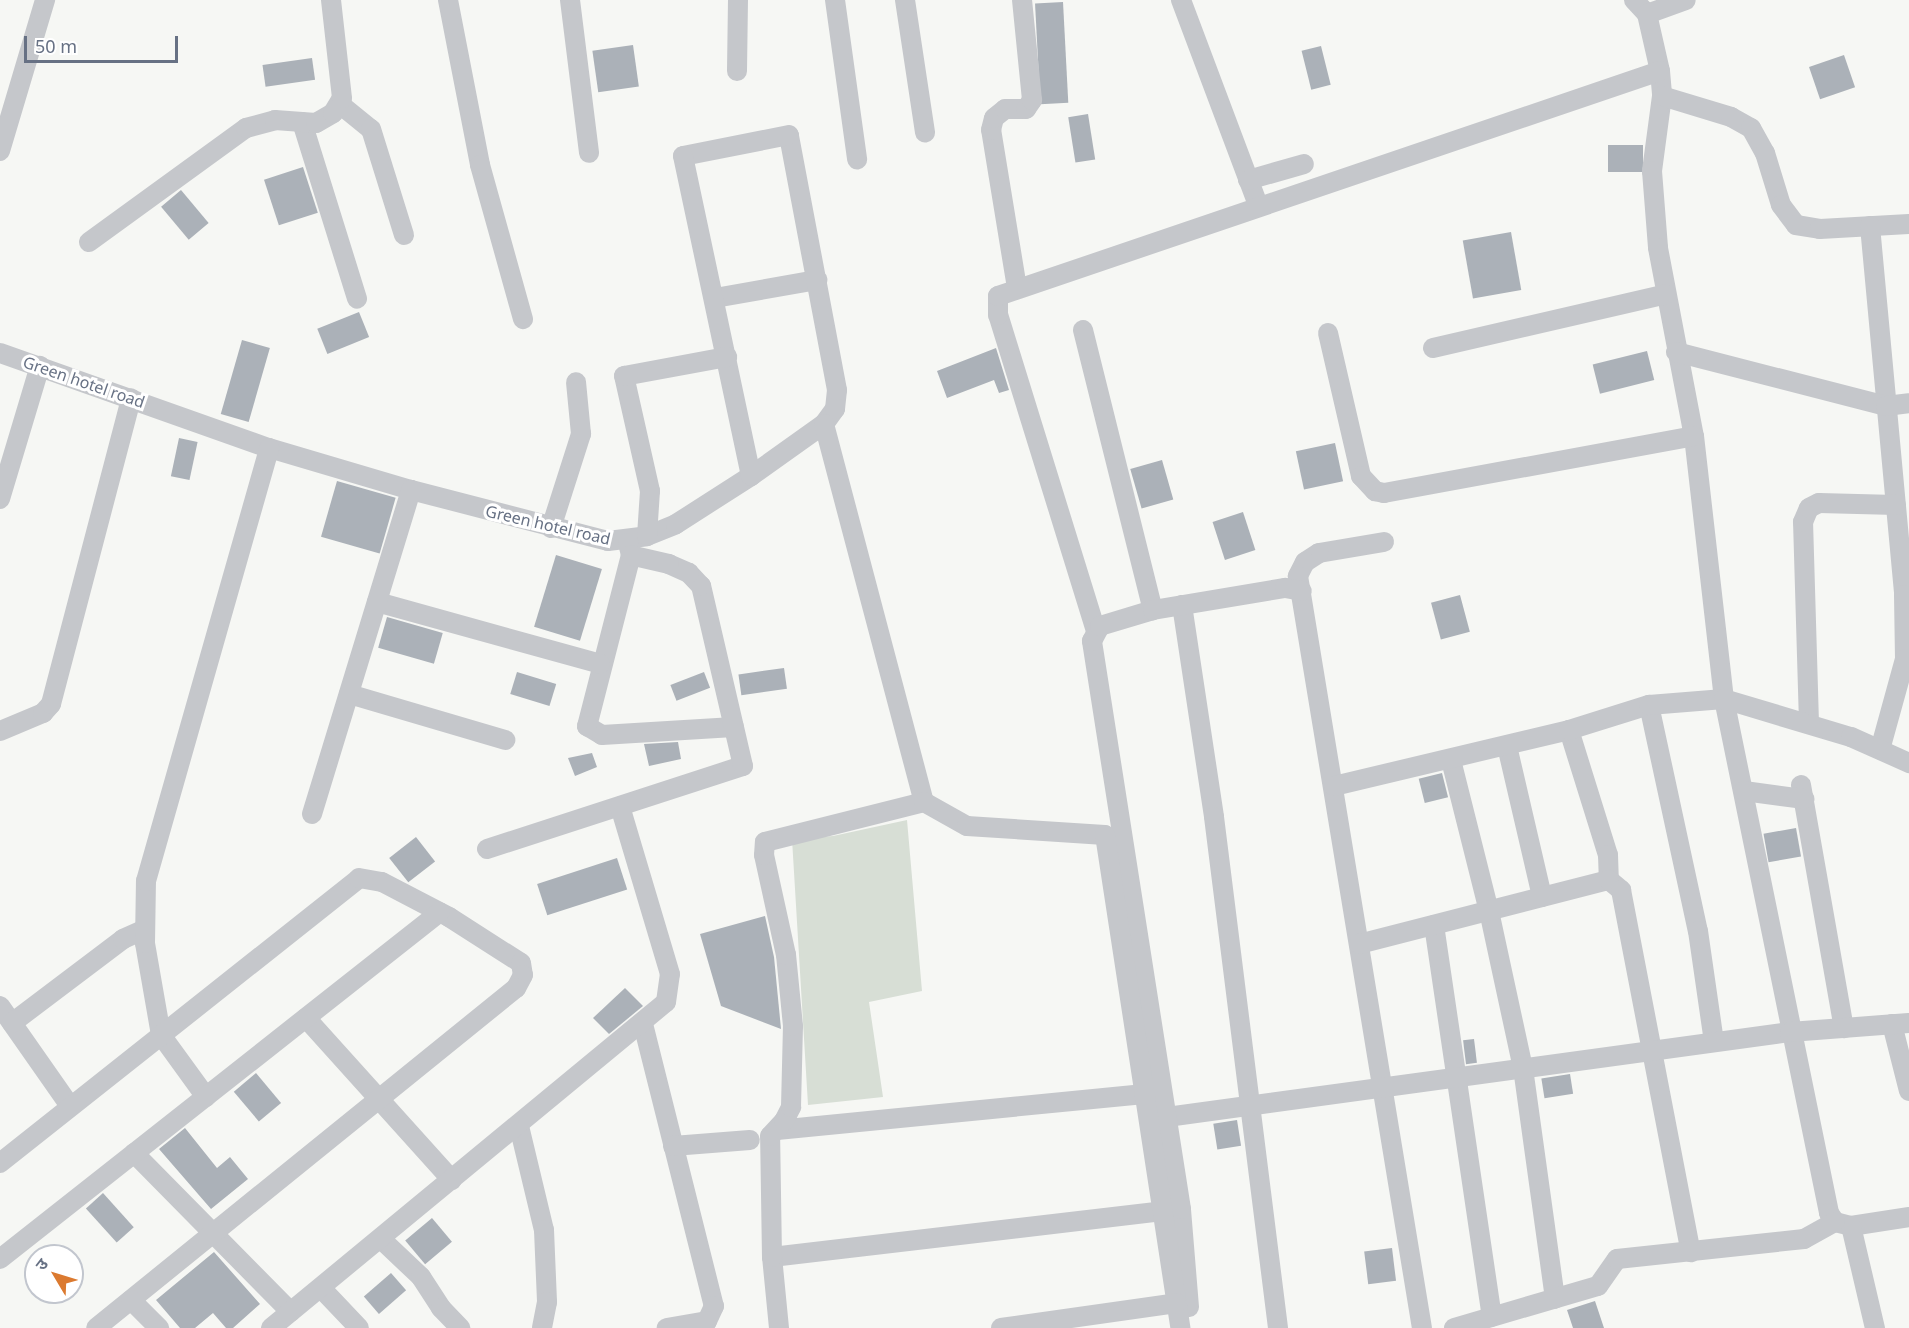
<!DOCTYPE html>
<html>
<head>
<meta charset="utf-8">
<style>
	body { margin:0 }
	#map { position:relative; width:1909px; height:1328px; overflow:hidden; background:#f6f7f4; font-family:"Noto Sans","Noto Sans Devanagari",sans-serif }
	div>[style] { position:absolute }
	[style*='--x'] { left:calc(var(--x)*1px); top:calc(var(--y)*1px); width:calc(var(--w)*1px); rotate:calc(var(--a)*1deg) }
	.green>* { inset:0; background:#d7ded5 }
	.building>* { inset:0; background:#abb1b8; transform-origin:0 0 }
	.street>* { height:20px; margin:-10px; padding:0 10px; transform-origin:10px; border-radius:10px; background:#c5c7cb }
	span { translate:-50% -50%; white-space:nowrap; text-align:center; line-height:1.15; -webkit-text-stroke:6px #fff; paint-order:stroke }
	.street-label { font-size:16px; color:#677184 }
	.north { position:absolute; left:24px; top:1244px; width:60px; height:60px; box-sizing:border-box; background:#fff; border:2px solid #c2c6ce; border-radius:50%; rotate:308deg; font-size:16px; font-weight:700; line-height:24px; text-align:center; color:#677184 }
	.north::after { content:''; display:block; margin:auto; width:21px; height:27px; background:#db7a30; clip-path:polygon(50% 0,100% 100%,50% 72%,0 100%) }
	.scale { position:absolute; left:24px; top:36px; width:154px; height:27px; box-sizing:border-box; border:3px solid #677184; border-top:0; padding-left:8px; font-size:18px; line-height:21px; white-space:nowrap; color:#677184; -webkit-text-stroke:4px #fff; paint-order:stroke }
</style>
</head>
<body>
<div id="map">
	<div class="green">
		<i style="clip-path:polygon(907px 820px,922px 991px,869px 1002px,883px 1097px,808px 1105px,792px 839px,833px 836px)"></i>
	</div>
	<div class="building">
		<i style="left:1063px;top:2px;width:101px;height:28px;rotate:87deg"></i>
		<i style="left:633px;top:45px;width:42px;height:41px;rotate:82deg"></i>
		<i style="left:1321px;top:46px;width:40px;height:20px;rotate:76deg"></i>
		<i style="left:1844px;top:55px;width:34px;height:37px;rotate:71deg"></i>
		<i style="left:312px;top:58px;width:22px;height:50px;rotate:82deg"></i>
		<i style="left:1088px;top:114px;width:46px;height:20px;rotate:81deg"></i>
		<i style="left:1608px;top:145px;width:35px;height:27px"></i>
		<i style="left:303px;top:167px;width:48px;height:41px;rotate:72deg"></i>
		<i style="left:181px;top:190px;width:43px;height:26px;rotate:50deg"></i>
		<i style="left:1511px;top:232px;width:59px;height:49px;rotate:80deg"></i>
		<i style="left:359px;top:312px;width:27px;height:45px;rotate:68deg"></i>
		<i style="left:242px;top:340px;width:29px;height:77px;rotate:16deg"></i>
		<i style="clip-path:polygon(996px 348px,1009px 390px,999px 393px,994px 380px,947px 398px,937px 371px)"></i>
		<i style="left:1647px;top:351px;width:30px;height:56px;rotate:76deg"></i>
		<i style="left:179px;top:438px;width:19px;height:39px;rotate:12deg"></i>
		<i style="left:1335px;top:443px;width:39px;height:40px;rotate:78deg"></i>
		<i style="left:1162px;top:460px;width:41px;height:33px;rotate:74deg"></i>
		<i style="left:337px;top:481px;width:61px;height:58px;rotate:16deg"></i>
		<i style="left:1243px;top:512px;width:40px;height:32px;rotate:72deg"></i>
		<i style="left:556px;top:555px;width:48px;height:75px;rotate:17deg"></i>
		<i style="left:1460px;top:595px;width:38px;height:30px;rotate:75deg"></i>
		<i style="left:387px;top:617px;width:58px;height:32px;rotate:16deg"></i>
		<i style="left:784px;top:668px;width:21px;height:46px;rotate:82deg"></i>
		<i style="left:517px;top:672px;width:41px;height:23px;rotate:17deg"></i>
		<i style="left:704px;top:672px;width:17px;height:36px;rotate:69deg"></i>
		<i style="clip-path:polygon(678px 742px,681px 759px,649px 766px,644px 744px)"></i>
		<i style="clip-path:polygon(592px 753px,597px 767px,575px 776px,568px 758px)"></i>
		<i style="left:1442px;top:773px;width:25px;height:24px;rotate:76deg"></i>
		<i style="left:1796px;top:828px;width:29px;height:33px;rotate:80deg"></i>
		<i style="left:416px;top:837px;width:31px;height:34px;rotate:52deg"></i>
		<i style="left:617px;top:858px;width:33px;height:84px;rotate:72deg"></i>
		<i style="clip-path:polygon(765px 916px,774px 957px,781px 1029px,721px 1006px,700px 934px)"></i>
		<i style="clip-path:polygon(625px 988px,643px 1006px,609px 1034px,593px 1018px)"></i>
		<i style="left:1474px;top:1039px;width:24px;height:11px;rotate:83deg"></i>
		<i style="left:256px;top:1073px;width:39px;height:29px;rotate:50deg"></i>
		<i style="left:1570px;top:1074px;width:20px;height:29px;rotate:81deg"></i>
		<i style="left:1237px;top:1120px;width:26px;height:24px;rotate:81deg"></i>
		<i style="clip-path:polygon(185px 1128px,217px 1168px,230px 1157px,248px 1179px,211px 1209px,159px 1149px)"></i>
		<i style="left:103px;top:1193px;width:46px;height:23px;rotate:48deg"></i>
		<i style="left:432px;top:1218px;width:31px;height:35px;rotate:50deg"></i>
		<i style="left:1392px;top:1248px;width:33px;height:28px;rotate:83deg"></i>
		<i style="clip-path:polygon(214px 1252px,260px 1304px,233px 1328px,226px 1328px,213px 1313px,195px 1328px,180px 1328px,156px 1300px)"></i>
		<i style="left:391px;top:1273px;width:23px;height:36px;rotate:49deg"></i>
		<i style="clip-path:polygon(1595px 1301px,1604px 1328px,1573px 1328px,1567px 1310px)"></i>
	</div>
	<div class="street">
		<i style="--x:448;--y:0;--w:168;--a:79"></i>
		<i style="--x:480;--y:165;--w:160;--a:74.4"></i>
		<i style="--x:570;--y:0;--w:154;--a:82.9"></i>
		<i style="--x:835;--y:0;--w:161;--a:82.1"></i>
		<i style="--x:905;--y:0;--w:134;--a:81.4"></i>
		<i style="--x:1181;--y:0;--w:219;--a:69.4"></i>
		<i style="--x:1634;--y:0;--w:19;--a:47"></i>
		<i style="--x:1647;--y:14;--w:58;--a:77.2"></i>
		<i style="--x:1660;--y:71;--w:25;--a:85"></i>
		<i style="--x:1662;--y:96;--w:76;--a:97.6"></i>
		<i style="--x:1652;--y:171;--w:77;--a:85.5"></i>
		<i style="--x:1658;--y:248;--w:191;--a:79.2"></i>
		<i style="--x:1694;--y:436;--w:265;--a:83.5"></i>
		<i style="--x:1724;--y:699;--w:525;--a:78.45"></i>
		<i style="--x:1829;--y:1213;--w:11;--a:56"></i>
		<i style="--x:1835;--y:1222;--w:16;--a:14"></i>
		<i style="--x:1851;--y:1226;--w:59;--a:-8.8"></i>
		<i style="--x:1647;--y:14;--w:41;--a:-19.7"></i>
		<i style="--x:737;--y:71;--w:71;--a:-89.2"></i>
		<i style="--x:1662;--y:96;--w:72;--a:16.9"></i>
		<i style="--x:1731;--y:117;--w:23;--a:29"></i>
		<i style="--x:1751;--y:128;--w:29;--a:61"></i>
		<i style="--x:1765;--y:153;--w:54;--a:72.9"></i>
		<i style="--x:1781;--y:205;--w:25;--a:53"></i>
		<i style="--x:1796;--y:225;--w:24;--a:9"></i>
		<i style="--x:1820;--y:229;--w:89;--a:-3.2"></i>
		<i style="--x:341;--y:105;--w:38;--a:39"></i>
		<i style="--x:371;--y:129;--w:111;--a:72.7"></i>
		<i style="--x:302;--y:122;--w:185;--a:72.7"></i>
		<i style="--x:0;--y:151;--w:158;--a:-73.4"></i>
		<i style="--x:1248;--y:180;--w:58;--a:-15.9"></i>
		<i style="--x:1870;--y:226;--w:371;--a:84.7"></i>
		<i style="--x:1904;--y:595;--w:64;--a:89.1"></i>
		<i style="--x:1905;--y:659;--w:94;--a:105.4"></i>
		<i style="--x:89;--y:242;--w:194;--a:-36"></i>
		<i style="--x:246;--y:128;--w:30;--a:-15"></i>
		<i style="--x:275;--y:120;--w:41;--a:4.2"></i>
		<i style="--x:316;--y:123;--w:20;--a:-30"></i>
		<i style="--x:333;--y:113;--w:17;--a:-59"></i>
		<i style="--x:342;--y:98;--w:99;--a:-96.4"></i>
		<i style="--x:1017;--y:288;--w:160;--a:-99.3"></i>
		<i style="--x:991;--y:130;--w:12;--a:-76"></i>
		<i style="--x:994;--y:118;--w:14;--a:-39"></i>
		<i style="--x:1005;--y:109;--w:21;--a:0"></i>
		<i style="--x:1026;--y:109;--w:11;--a:-56"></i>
		<i style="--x:1032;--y:100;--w:100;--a:-95.7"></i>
		<i style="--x:715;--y:298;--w:104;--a:-10"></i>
		<i style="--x:1083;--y:330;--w:289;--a:76"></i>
		<i style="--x:1328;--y:333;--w:147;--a:77"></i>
		<i style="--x:1361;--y:476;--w:21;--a:47"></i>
		<i style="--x:1375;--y:491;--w:9;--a:13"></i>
		<i style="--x:1384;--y:493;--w:315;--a:-10.4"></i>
		<i style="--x:1433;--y:348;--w:239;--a:-13"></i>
		<i style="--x:1676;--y:352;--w:217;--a:14.4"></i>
		<i style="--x:1886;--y:406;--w:23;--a:-7"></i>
		<i style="--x:0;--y:353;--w:285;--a:19.5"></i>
		<i style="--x:269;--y:448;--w:148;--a:16.5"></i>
		<i style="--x:411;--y:490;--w:203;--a:14.5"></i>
		<i style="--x:608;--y:541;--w:39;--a:-7"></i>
		<i style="--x:647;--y:536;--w:31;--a:-22"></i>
		<i style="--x:676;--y:524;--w:89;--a:-32.6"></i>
		<i style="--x:751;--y:476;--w:90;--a:-35.5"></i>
		<i style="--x:824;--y:424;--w:19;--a:-54"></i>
		<i style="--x:835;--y:409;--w:19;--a:-84"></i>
		<i style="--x:837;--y:390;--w:259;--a:-100.7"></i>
		<i style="--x:789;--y:135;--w:108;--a:168.8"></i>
		<i style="--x:683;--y:156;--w:327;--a:78"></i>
		<i style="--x:824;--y:424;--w:391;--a:75.2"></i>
		<i style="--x:0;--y:499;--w:139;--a:-73.3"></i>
		<i style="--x:551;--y:528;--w:99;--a:-72.3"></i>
		<i style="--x:581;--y:434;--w:52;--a:-95.5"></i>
		<i style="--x:647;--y:536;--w:45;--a:-86.2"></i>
		<i style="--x:650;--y:491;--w:118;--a:-102.7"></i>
		<i style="--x:624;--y:376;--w:105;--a:-10.5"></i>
		<i style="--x:1384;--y:542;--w:66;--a:170.4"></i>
		<i style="--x:1319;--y:553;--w:17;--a:147"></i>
		<i style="--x:1305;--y:562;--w:16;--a:117"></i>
		<i style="--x:1298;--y:576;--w:762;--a:80.64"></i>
		<i style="--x:628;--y:543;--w:12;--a:76"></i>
		<i style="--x:631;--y:555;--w:177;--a:104.4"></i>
		<i style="--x:587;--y:726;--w:17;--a:31"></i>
		<i style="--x:602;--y:735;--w:132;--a:-3.5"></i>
		<i style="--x:377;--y:602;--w:231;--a:15.5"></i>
		<i style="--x:1182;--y:605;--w:214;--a:81.4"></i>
		<i style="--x:1214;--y:817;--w:515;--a:82.86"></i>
		<i style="--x:1096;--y:631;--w:331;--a:-107.2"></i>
		<i style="--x:998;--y:315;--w:19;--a:-90"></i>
		<i style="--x:998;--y:296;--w:699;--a:-18.77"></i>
		<i style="--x:349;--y:694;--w:163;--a:16.4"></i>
		<i style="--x:1649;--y:705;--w:231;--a:77.8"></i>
		<i style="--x:1698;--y:931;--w:112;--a:81.8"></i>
		<i style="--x:1809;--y:723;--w:201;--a:-91.7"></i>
		<i style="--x:1803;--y:522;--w:15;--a:-67"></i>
		<i style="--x:1809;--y:508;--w:11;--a:-27"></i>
		<i style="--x:1819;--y:503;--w:77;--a:1.5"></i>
		<i style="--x:1569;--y:730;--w:131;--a:72.7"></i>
		<i style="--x:1608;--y:855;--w:25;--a:88"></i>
		<i style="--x:0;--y:731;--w:47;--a:-22.7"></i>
		<i style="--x:43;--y:713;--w:12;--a:-48"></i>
		<i style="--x:51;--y:704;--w:316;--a:-75.3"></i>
		<i style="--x:1507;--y:746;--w:155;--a:76.9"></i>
		<i style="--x:1451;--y:760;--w:156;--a:75.9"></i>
		<i style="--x:1489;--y:911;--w:161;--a:77.8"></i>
		<i style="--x:1523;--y:1068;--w:233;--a:82.1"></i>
		<i style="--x:1801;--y:785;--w:247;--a:80"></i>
		<i style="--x:1334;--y:786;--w:242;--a:-13.4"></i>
		<i style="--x:1569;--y:730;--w:84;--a:-17.4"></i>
		<i style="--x:1649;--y:705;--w:75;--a:-4.6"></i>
		<i style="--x:1724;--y:699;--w:133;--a:16.7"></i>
		<i style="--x:1851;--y:737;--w:64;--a:24.1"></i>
		<i style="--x:1744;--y:791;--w:61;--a:7.6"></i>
		<i style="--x:312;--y:814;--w:339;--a:-73"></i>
		<i style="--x:487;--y:849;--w:269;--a:-18"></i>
		<i style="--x:743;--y:766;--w:185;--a:-103.1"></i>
		<i style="--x:701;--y:586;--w:18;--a:-133"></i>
		<i style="--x:689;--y:573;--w:22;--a:-156"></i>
		<i style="--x:669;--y:564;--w:39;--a:-167"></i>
		<i style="--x:1434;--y:925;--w:396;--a:81.6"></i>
		<i style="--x:1359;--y:944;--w:258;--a:-14.4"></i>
		<i style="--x:1609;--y:880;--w:16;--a:40"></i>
		<i style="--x:1621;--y:890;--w:369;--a:79.1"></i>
		<i style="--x:0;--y:1006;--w:122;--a:55"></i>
		<i style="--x:306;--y:1018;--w:218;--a:48"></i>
		<i style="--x:12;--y:1023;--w:139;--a:-37.1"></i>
		<i style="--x:123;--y:939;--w:24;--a:-24"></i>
		<i style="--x:643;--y:1024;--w:291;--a:75.9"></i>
		<i style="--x:714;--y:1306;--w:17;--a:115"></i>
		<i style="--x:707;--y:1321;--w:41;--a:170.1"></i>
		<i style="--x:1892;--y:1024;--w:69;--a:75.8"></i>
		<i style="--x:206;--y:1097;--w:77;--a:-126"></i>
		<i style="--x:161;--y:1035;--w:93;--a:-99.9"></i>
		<i style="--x:145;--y:943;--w:62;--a:-89.1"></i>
		<i style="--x:146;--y:881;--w:450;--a:-74.1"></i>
		<i style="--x:1167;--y:1117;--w:629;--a:-7.77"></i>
		<i style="--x:1790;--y:1032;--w:119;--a:-4.3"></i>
		<i style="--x:519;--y:1126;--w:107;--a:76.5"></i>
		<i style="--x:544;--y:1230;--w:72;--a:87.6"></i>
		<i style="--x:547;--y:1302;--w:26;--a:101"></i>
		<i style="--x:777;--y:1130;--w:369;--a:-5.6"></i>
		<i style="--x:673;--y:1146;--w:77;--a:-4.5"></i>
		<i style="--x:134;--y:1153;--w:223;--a:45.4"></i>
		<i style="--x:0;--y:1163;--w:458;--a:-38.4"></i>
		<i style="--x:359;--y:878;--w:23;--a:10"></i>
		<i style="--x:382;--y:882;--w:76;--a:27.6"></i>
		<i style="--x:449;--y:917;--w:85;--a:32.6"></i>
		<i style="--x:521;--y:963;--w:12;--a:81"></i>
		<i style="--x:523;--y:975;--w:15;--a:118"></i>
		<i style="--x:516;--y:988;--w:540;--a:141.01"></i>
		<i style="--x:1851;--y:1226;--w:105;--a:76.8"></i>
		<i style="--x:381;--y:1239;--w:55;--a:43.5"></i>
		<i style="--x:421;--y:1277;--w:37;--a:57"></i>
		<i style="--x:441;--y:1308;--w:28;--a:46"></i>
		<i style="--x:772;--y:1257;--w:393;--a:-6.7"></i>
		<i style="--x:0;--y:1259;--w:560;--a:-38.26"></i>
		<i style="--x:321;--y:1288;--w:55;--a:46.5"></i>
		<i style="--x:131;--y:1300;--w:40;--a:45"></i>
		<i style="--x:1189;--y:1307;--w:98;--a:-94.7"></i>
		<i style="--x:1181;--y:1209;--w:575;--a:-98.91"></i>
		<i style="--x:1092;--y:641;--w:17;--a:-62"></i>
		<i style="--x:1100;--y:626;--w:55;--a:-16.8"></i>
		<i style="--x:1153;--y:610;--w:134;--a:-9.5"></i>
		<i style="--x:1285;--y:588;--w:17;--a:10"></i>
		<i style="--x:271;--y:1328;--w:512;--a:-39.53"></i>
		<i style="--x:666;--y:1002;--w:28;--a:-82"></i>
		<i style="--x:670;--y:974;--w:175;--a:-106.6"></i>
		<i style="--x:779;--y:1328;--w:71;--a:-95.6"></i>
		<i style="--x:772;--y:1257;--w:121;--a:-90.9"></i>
		<i style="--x:770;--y:1136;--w:21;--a:-47"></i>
		<i style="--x:784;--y:1121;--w:16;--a:-63"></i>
		<i style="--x:791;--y:1107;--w:81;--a:-88.6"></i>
		<i style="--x:793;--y:1026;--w:71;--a:-95.6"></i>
		<i style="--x:786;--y:955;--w:102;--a:-102.4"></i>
		<i style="--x:764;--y:855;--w:13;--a:-86"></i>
		<i style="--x:765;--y:842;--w:164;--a:-14.1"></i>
		<i style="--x:924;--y:802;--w:49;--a:29.2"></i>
		<i style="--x:967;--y:826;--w:138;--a:3.7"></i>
		<i style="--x:1105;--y:835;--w:499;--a:81.3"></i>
		<i style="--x:1001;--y:1328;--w:177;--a:-8.1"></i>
		<i style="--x:1454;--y:1328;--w:150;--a:-16.3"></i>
		<i style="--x:1598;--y:1286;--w:33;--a:-55"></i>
		<i style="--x:1617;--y:1259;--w:188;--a:-6.1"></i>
		<i style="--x:1804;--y:1239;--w:35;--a:-29"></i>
	</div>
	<div class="street-label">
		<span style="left:84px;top:382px;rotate:19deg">Green hotel road</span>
		<span style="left:548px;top:525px;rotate:13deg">Green hotel road</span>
	</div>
	<div class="north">उ</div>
	<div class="scale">50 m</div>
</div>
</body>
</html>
